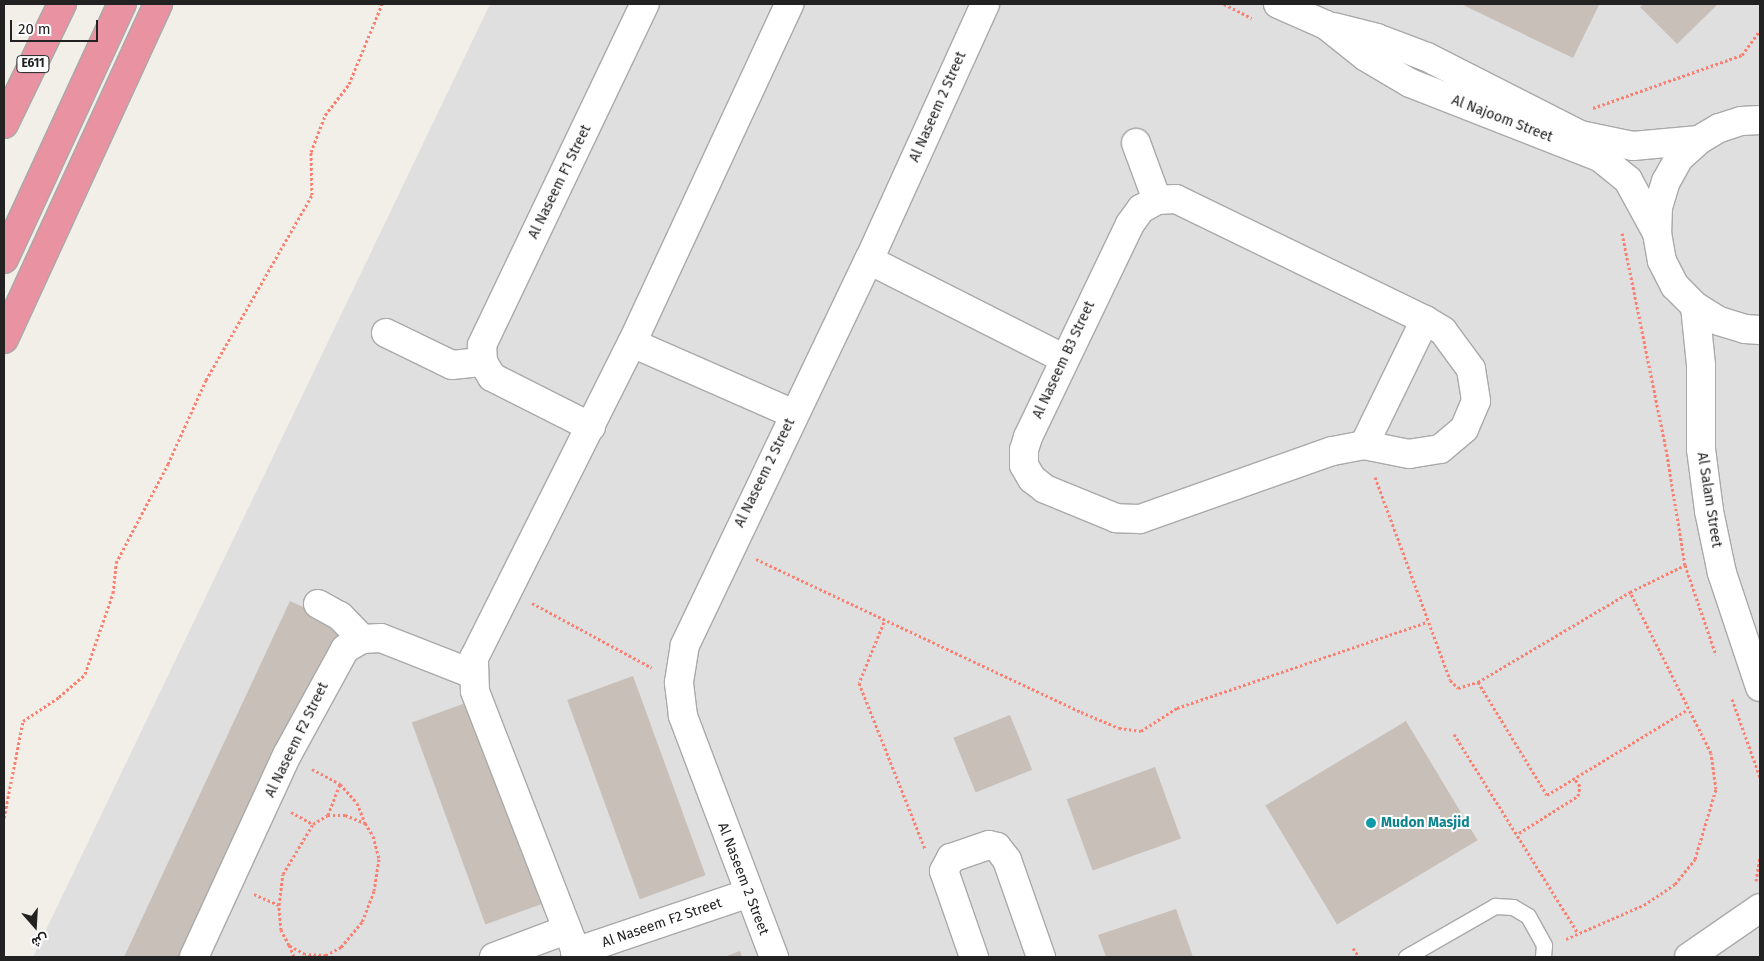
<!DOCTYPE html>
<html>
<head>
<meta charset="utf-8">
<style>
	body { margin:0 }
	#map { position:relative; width:1764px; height:961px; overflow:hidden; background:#f2efe9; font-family:"Fira Sans",Vazirmatn,sans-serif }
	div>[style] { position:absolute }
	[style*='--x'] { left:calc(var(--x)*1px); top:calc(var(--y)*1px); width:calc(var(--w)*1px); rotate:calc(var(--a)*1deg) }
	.residential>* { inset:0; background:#e0dfdf }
	.building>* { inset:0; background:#c7bfb8; transform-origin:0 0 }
	.path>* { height:3px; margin-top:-1.5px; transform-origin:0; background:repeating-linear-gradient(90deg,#fa8072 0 2.5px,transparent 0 5px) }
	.roads { filter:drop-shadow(1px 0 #a9a9a9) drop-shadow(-1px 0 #a9a9a9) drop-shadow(0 1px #a9a9a9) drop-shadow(0 -1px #a9a9a9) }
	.service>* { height:15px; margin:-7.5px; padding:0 7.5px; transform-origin:7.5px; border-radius:7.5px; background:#fff }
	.minor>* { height:28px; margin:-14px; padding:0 14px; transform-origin:14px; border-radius:14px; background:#fff }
	.tertiary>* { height:28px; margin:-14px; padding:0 14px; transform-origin:14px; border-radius:14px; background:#fff }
	.motorway>* { height:28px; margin:-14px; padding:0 14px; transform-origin:14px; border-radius:14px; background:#e892a2 }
	.dots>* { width:14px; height:14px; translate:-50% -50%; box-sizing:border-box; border:2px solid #fff; border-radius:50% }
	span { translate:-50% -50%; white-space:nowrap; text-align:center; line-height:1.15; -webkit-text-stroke:4px #fff; paint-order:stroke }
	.shield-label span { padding:1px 4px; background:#fff; border:1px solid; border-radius:4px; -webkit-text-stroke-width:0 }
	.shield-label { font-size:12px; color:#222; font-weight:700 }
	.street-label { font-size:14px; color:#222 }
	.culture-label { font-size:14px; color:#0d838f; font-weight:700 }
	.left { translate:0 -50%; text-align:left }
	.frame { position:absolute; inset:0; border:5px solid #222; pointer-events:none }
	.north { position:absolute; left:10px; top:901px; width:50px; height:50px; -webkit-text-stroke:4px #fff; paint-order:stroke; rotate:161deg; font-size:14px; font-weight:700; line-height:20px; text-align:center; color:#222 }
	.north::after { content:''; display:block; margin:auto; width:18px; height:22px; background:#222; clip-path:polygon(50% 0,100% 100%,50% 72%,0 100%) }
	.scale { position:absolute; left:10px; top:20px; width:88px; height:22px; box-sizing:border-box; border:2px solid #222; border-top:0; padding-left:6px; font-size:15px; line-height:18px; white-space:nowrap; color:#222; -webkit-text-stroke:4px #fff; paint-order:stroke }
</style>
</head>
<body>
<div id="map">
	<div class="residential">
		<i style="clip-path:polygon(490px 4px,1760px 4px,1760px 957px,33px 957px)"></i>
	</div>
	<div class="building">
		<i style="clip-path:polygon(1461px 4px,1597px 4px,1599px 5px,1573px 58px)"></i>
		<i style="clip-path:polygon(1644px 4px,1718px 4px,1677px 44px,1640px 7px)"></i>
		<i style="left:290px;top:601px;width:61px;height:393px;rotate:25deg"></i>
		<i style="left:633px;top:676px;width:212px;height:70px;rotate:70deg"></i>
		<i style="left:471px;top:701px;width:215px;height:63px;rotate:70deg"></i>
		<i style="left:1010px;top:715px;width:59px;height:61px;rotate:68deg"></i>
		<i style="left:1406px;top:721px;width:139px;height:164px;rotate:59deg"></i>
		<i style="left:1155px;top:767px;width:76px;height:94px;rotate:70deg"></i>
		<i style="clip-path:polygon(1176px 909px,1193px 957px,1106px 957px,1098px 935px)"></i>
		<i style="clip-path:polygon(740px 951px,742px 957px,724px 957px)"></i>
	</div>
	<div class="path">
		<i style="--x:1224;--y:4;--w:31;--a:27"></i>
		<i style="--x:1593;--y:108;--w:158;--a:-19.6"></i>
		<i style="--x:1742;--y:55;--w:31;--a:-54"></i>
		<i style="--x:1622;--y:233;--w:220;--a:78.5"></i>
		<i style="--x:1666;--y:449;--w:118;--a:80.7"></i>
		<i style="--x:1685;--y:565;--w:95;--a:71"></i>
		<i style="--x:1375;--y:477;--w:216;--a:69.7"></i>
		<i style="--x:1450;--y:680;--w:11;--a:45"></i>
		<i style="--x:1458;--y:688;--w:21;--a:-17"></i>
		<i style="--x:1478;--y:682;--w:177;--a:-30.6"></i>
		<i style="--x:1630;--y:592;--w:61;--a:-26.1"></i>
		<i style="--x:756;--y:559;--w:359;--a:25.2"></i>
		<i style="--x:1081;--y:712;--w:41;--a:22.8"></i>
		<i style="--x:1119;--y:728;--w:22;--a:8"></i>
		<i style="--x:1141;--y:731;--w:43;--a:-32.6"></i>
		<i style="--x:1177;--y:708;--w:264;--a:-19"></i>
		<i style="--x:532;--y:603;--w:136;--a:28.4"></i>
		<i style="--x:884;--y:622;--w:66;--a:112.3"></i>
		<i style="--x:859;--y:683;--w:179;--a:68.3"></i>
		<i style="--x:1478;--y:682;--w:132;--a:58.6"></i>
		<i style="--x:1547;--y:795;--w:164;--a:-31.3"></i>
		<i style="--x:1732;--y:699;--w:83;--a:70.3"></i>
		<i style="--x:1454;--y:734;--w:234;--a:58.1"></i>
		<i style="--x:312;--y:769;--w:32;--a:28"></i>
		<i style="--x:340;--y:784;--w:25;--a:48"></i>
		<i style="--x:357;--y:803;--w:22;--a:68"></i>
		<i style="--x:291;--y:812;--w:25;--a:29"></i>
		<i style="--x:328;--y:815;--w:17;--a:0"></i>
		<i style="--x:345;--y:815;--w:22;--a:22"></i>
		<i style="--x:365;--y:823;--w:15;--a:58"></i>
		<i style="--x:373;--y:836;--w:24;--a:75"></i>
		<i style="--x:379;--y:859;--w:32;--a:99"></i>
		<i style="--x:374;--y:891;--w:33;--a:111"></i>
		<i style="--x:362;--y:922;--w:33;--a:130"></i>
		<i style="--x:341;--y:947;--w:17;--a:152"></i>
		<i style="--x:326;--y:955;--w:21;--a:-177"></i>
		<i style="--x:305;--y:954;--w:18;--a:-151"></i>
		<i style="--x:289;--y:945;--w:17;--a:-118"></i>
		<i style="--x:281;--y:930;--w:25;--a:-95"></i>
		<i style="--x:279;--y:905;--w:31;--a:-83"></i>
		<i style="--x:283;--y:874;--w:58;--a:-59"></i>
		<i style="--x:313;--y:824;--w:17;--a:-31"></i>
		<i style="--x:328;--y:815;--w:33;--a:-69"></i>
		<i style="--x:4;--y:818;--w:99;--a:-78.9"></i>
		<i style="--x:23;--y:721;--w:43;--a:-33.7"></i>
		<i style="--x:59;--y:697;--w:35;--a:-41"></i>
		<i style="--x:85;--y:674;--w:86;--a:-70.9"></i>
		<i style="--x:113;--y:593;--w:30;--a:-84"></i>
		<i style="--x:116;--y:563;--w:112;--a:-62.3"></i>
		<i style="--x:168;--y:464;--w:92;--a:-65.7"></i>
		<i style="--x:206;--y:380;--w:213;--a:-60.2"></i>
		<i style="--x:312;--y:195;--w:43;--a:-91.3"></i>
		<i style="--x:311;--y:152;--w:40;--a:-69"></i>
		<i style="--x:325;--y:115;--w:39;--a:-52"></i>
		<i style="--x:349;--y:84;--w:87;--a:-67.6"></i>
		<i style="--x:1519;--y:833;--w:70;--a:-32.1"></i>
		<i style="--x:1578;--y:796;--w:10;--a:-79"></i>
		<i style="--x:1580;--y:786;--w:10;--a:-127"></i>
		<i style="--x:1756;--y:881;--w:24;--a:-81"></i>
		<i style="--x:254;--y:894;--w:27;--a:24"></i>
		<i style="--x:1566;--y:939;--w:85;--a:-23.6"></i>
		<i style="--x:1644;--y:905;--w:37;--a:-34"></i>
		<i style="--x:1675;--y:884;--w:32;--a:-51"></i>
		<i style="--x:1695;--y:859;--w:73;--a:-73.3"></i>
		<i style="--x:1716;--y:789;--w:36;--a:-98"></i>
		<i style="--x:1711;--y:753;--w:180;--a:-116.7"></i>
		<i style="--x:289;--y:945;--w:13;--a:67"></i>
		<i style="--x:1353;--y:948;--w:11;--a:56"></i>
	</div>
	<div class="roads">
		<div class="service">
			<i style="--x:1406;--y:957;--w:103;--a:-29.8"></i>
			<i style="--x:1495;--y:906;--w:18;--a:3"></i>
			<i style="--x:1513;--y:907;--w:17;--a:31"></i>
			<i style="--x:1528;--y:916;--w:33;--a:61"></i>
			<i style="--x:1544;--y:945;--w:12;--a:95"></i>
		</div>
		<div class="minor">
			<i style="--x:1278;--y:4;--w:52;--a:23.6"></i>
			<i style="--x:1326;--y:25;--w:51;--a:38.7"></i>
			<i style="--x:1366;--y:57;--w:51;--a:30.6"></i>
			<i style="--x:1410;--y:83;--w:205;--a:21.4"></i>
			<i style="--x:1601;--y:158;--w:35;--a:39"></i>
			<i style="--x:1628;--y:180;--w:60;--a:61.3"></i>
			<i style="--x:1334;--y:27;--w:44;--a:14.3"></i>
			<i style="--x:1377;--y:38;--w:53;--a:20.8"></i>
			<i style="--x:1427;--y:57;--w:172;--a:27"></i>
			<i style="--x:1580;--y:135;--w:54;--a:11.7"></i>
			<i style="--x:1633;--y:146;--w:66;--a:-5.2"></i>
			<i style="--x:1136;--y:143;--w:61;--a:69.8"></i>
			<i style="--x:1176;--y:199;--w:277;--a:25.9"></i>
			<i style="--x:1425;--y:320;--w:21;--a:31"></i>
			<i style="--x:1443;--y:331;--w:47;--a:53.6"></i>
			<i style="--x:1471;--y:369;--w:32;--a:81"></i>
			<i style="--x:1476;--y:401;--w:30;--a:113"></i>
			<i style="--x:1464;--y:429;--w:31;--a:140"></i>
			<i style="--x:1440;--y:449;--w:31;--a:171"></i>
			<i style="--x:1409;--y:454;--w:46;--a:-168.7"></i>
			<i style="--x:1364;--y:445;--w:33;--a:169"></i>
			<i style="--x:1332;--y:451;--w:204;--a:160.5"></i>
			<i style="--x:1140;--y:519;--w:24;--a:-178"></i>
			<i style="--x:1116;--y:518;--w:77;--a:-157.8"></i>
			<i style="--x:1045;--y:489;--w:16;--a:-142"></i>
			<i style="--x:1032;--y:479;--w:16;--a:-120"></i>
			<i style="--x:1024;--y:465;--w:15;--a:-90"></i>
			<i style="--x:1024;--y:450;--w:14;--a:-73"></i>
			<i style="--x:1028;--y:437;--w:236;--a:-64.4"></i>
			<i style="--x:1130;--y:224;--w:19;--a:-54"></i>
			<i style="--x:1141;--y:209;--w:18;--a:-29"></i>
			<i style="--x:1157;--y:200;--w:19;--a:-3"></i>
			<i style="--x:869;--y:260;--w:217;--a:26.8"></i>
			<i style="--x:386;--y:333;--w:73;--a:25.9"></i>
			<i style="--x:452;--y:365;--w:31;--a:-6"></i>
			<i style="--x:632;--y:343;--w:177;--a:23.7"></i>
			<i style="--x:591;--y:427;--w:111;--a:-153.2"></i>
			<i style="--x:492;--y:377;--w:17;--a:-121"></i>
			<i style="--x:483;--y:362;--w:17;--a:-93"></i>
			<i style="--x:482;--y:345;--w:378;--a:-64.5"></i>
			<i style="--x:1364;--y:445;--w:139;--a:-64"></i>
			<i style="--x:318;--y:604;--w:25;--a:29"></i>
			<i style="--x:340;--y:616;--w:32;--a:46"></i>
			<i style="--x:575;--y:952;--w:184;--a:-18.7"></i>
			<i style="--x:194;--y:957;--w:222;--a:-65.3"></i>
			<i style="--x:287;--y:755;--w:121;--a:-61.3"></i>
			<i style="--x:345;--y:649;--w:20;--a:-30"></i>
			<i style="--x:362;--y:639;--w:19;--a:-3"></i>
			<i style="--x:381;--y:638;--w:99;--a:21.4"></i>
			<i style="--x:494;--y:957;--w:77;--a:-20.6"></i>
			<i style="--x:578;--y:957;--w:285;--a:-111.2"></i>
			<i style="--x:475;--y:691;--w:33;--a:-92"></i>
			<i style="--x:474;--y:658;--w:352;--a:-63.4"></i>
			<i style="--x:632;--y:343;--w:374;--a:-65.1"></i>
			<i style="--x:774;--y:957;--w:258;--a:-110.7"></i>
			<i style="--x:683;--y:716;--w:34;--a:-97"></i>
			<i style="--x:679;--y:682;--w:37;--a:-81"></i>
			<i style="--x:685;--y:645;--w:427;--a:-64.5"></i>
			<i style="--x:869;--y:260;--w:281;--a:-65.6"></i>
			<i style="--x:974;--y:957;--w:91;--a:-109.2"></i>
			<i style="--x:944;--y:871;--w:15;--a:-62"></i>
			<i style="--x:951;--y:858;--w:40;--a:-18.9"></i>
			<i style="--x:989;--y:845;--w:8;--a:14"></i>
			<i style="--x:997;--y:847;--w:16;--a:52"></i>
			<i style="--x:1007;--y:860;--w:103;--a:70.7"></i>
			<i style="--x:1689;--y:957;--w:86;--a:-34.6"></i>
		</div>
		<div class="tertiary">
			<i style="--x:1760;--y:120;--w:19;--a:177"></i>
			<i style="--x:1741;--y:121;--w:23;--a:162"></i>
			<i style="--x:1719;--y:128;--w:23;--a:149"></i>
			<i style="--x:1699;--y:140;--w:27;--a:138"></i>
			<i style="--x:1679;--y:158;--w:26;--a:119"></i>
			<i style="--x:1666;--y:181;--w:27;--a:107"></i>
			<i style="--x:1658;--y:207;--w:26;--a:92"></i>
			<i style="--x:1657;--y:233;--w:28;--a:80"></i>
			<i style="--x:1662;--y:261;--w:28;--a:63"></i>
			<i style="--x:1675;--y:286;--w:28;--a:45"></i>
			<i style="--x:1695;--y:306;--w:28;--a:32"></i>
			<i style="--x:1719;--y:321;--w:27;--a:17"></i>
			<i style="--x:1745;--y:329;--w:15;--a:4"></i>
			<i style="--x:1695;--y:306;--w:59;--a:84.2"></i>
			<i style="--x:1701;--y:365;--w:84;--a:90"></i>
			<i style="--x:1701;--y:449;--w:63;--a:82.6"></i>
			<i style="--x:1709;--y:511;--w:63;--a:78.2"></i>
			<i style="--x:1722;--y:573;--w:120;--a:71.6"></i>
		</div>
		<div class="motorway">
			<i style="--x:4;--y:124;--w:133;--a:-64.2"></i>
			<i style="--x:4;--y:259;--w:281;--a:-65.2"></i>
			<i style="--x:4;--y:339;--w:369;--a:-65.3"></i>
		</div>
	</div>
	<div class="dots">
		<i style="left:1371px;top:823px;background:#0f9aa8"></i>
	</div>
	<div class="shield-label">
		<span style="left:33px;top:64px">E611</span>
	</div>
	<div class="street-label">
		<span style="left:938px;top:107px;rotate:-66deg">Al Naseem 2 Street</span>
		<span style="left:1502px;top:119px;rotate:21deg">Al Najoom Street</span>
		<span style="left:560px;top:182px;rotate:-64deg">Al Naseem F1 Street</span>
		<span style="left:1064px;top:360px;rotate:-65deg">Al Naseem B3 Street</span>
		<span style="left:765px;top:473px;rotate:-64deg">Al Naseem 2 Street</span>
		<span style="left:1709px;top:500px;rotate:81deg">Al Salam Street</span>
		<span style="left:297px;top:740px;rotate:-64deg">Al Naseem F2 Street</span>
		<span style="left:743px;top:879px;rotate:69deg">Al Naseem 2 Street</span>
		<span style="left:662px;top:923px;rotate:-19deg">Al Naseem F2 Street</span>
	</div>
	<div class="culture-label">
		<span class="left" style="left:1381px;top:823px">Mudon Masjid</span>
	</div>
	<div class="frame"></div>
	<div class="north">ش</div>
	<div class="scale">20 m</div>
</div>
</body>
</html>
